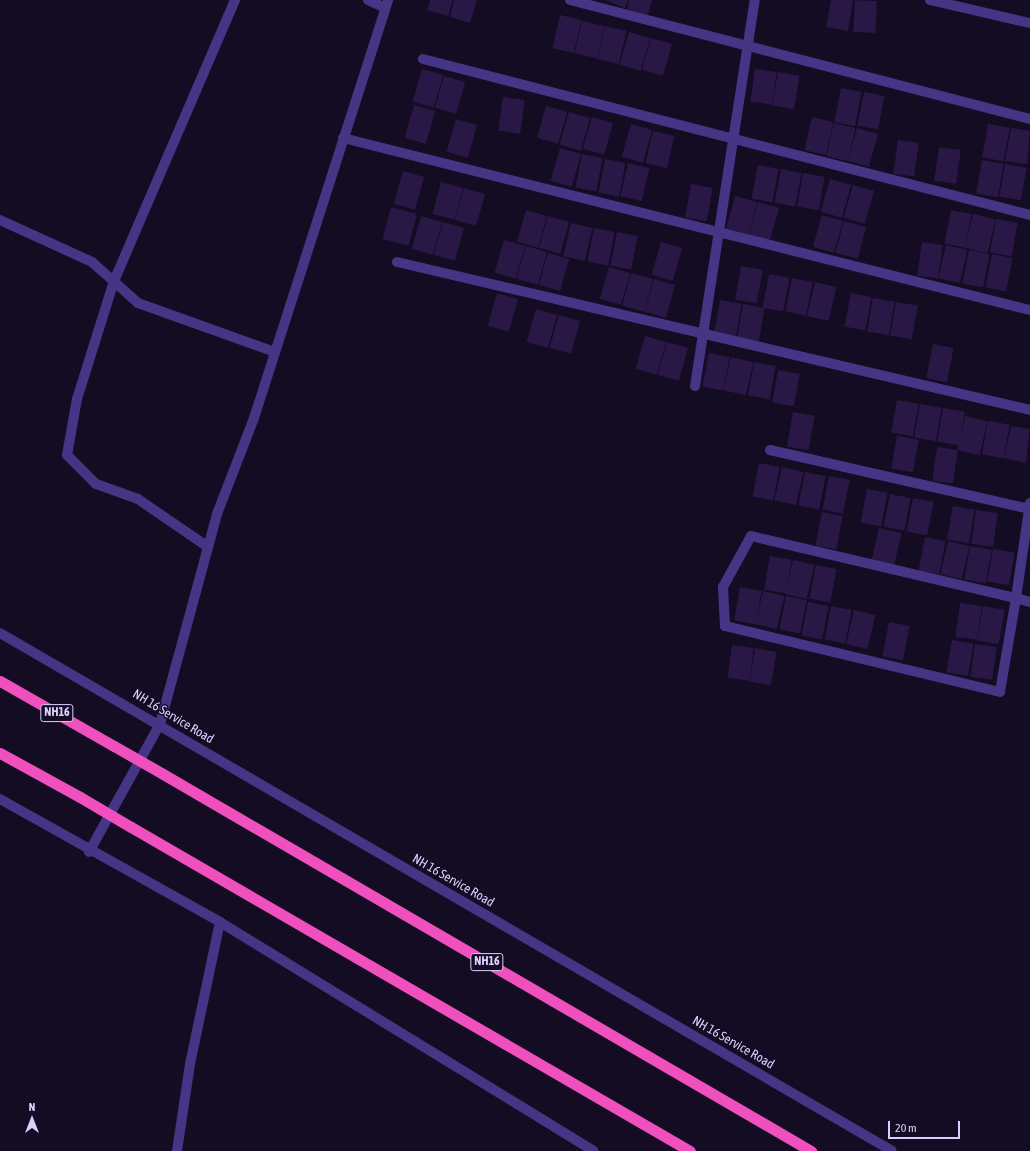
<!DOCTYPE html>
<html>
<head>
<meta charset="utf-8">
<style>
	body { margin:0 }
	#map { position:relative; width:1030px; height:1151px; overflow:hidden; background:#140c23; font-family:"Asap Condensed",sans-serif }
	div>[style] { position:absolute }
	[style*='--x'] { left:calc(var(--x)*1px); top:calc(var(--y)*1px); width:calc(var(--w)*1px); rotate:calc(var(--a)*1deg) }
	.building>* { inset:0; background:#291745; transform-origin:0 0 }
	.minor>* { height:10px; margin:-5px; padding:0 5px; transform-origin:5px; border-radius:5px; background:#463485 }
	.tertiary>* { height:10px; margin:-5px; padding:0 5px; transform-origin:5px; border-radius:5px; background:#463485 }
	.trunk>* { height:11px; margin:-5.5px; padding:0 5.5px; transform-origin:5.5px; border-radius:5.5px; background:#f04fbe }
	.trunk-bridge>* { height:11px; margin:-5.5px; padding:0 5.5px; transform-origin:5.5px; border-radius:5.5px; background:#f04fbe }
	span { translate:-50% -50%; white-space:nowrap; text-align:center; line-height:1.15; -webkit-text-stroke:3px #140c23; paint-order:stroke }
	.shield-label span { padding:1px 3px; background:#140c23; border:1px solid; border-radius:3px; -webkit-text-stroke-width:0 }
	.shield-label { font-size:12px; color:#ddceff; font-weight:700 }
	.street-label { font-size:13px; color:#ddceff }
	.north { position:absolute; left:12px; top:1099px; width:40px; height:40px; -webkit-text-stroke:3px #140c23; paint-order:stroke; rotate:0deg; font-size:11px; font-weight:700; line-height:16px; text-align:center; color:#ddceff }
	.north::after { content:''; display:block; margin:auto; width:14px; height:18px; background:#ddceff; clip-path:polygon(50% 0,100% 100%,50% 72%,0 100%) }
	.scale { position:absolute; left:888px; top:1121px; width:72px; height:18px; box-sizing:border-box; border:2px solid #ddceff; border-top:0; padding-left:5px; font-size:12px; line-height:14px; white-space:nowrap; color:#ddceff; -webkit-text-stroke:3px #140c23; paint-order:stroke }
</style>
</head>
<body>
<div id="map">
	<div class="building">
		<i style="clip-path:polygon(430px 0,453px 0,448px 16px,427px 10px)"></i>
		<i style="clip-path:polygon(454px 0,477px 0,470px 23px,450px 17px)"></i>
		<i style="clip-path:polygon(605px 0,628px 0,625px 8px)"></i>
		<i style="clip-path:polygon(629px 0,652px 0,648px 15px,627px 9px)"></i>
		<i style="clip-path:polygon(831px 0,853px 0,848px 31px,826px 27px)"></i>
		<i style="left:855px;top:0;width:22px;height:32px;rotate:3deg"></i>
		<i style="left:560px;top:15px;width:22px;height:34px;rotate:13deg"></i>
		<i style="left:582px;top:21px;width:23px;height:33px;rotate:13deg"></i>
		<i style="left:605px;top:26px;width:22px;height:34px;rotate:13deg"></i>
		<i style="left:629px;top:32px;width:22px;height:34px;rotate:16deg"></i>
		<i style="left:651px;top:38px;width:22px;height:33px;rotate:16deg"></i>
		<i style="left:422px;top:69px;width:22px;height:34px;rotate:16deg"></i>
		<i style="left:755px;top:69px;width:22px;height:33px;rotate:8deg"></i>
		<i style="left:778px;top:72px;width:22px;height:34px;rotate:10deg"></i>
		<i style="left:444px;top:76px;width:22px;height:33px;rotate:16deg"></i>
		<i style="left:841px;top:88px;width:21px;height:35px;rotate:11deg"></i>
		<i style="left:864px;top:92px;width:21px;height:34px;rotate:11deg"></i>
		<i style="left:503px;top:97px;width:22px;height:34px;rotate:8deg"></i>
		<i style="left:414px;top:105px;width:22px;height:34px;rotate:16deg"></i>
		<i style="left:546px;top:106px;width:22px;height:33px;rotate:16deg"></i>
		<i style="left:569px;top:112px;width:22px;height:34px;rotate:16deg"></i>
		<i style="left:592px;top:117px;width:22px;height:33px;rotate:16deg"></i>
		<i style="left:812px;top:117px;width:22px;height:34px;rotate:13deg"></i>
		<i style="left:456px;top:119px;width:22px;height:34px;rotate:16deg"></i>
		<i style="left:834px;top:123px;width:22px;height:34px;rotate:13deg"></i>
		<i style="left:631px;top:124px;width:22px;height:34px;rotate:16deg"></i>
		<i style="left:988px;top:124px;width:22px;height:34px;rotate:10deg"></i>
		<i style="left:857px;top:128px;width:22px;height:34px;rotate:16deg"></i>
		<i style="clip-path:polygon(1011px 128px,1030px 131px,1027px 164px,1005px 161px)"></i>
		<i style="left:653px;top:131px;width:22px;height:33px;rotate:13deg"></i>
		<i style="left:898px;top:140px;width:21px;height:34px;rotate:8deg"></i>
		<i style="left:939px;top:147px;width:22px;height:34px;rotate:8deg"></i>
		<i style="left:560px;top:148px;width:22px;height:34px;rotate:16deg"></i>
		<i style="left:582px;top:154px;width:21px;height:34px;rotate:11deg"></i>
		<i style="left:605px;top:159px;width:21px;height:34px;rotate:11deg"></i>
		<i style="left:982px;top:160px;width:22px;height:34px;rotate:10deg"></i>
		<i style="left:628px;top:163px;width:22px;height:34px;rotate:13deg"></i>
		<i style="left:1005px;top:164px;width:22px;height:33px;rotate:10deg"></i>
		<i style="left:758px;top:165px;width:21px;height:34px;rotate:11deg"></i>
		<i style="left:781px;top:169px;width:21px;height:34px;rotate:11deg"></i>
		<i style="left:403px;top:171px;width:22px;height:34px;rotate:16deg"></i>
		<i style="left:803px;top:173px;width:22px;height:34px;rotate:10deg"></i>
		<i style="left:830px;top:179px;width:22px;height:34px;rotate:16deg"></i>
		<i style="left:441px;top:182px;width:23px;height:33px;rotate:15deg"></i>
		<i style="left:691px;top:184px;width:22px;height:34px;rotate:10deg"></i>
		<i style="left:853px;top:185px;width:22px;height:34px;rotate:16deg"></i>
		<i style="left:464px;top:188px;width:22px;height:33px;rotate:16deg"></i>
		<i style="left:735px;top:196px;width:23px;height:34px;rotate:15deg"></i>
		<i style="left:758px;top:202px;width:22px;height:34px;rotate:16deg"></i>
		<i style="left:391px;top:207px;width:27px;height:33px;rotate:15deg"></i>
		<i style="left:526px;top:210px;width:22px;height:33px;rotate:16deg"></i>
		<i style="left:951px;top:210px;width:21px;height:34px;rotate:11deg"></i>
		<i style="left:973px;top:214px;width:23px;height:35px;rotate:13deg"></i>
		<i style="left:822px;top:215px;width:22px;height:33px;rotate:16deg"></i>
		<i style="left:421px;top:216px;width:22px;height:34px;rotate:16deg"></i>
		<i style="left:548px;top:216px;width:22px;height:33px;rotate:16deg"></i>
		<i style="left:996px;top:219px;width:22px;height:34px;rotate:10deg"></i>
		<i style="left:844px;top:221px;width:23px;height:33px;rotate:15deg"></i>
		<i style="left:443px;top:222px;width:22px;height:34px;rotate:16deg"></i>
		<i style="left:571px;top:223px;width:22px;height:34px;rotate:13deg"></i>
		<i style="left:594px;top:228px;width:21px;height:34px;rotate:11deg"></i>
		<i style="left:617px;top:232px;width:21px;height:34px;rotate:11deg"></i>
		<i style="left:504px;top:240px;width:22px;height:34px;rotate:16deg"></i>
		<i style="left:661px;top:242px;width:22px;height:34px;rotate:16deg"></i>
		<i style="left:922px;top:242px;width:21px;height:34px;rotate:8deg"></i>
		<i style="left:946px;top:245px;width:22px;height:34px;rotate:13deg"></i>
		<i style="left:526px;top:246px;width:22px;height:34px;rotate:16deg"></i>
		<i style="left:969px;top:250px;width:21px;height:34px;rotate:11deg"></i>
		<i style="left:548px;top:253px;width:22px;height:33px;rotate:16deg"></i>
		<i style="left:992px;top:254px;width:21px;height:34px;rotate:11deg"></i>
		<i style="left:741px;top:266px;width:22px;height:34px;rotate:10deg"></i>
		<i style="left:609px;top:267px;width:22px;height:33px;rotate:16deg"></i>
		<i style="left:631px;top:273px;width:23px;height:34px;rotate:15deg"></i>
		<i style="left:769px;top:274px;width:21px;height:34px;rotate:11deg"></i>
		<i style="left:792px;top:278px;width:21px;height:34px;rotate:11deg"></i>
		<i style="left:654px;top:279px;width:22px;height:34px;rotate:16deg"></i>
		<i style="left:815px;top:282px;width:22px;height:35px;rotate:13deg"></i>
		<i style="left:497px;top:293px;width:22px;height:34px;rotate:16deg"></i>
		<i style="left:851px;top:293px;width:21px;height:34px;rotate:11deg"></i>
		<i style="left:873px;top:298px;width:22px;height:34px;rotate:10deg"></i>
		<i style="left:720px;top:300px;width:22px;height:34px;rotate:10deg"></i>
		<i style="left:896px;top:302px;width:22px;height:34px;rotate:10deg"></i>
		<i style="left:743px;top:304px;width:22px;height:34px;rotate:10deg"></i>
		<i style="left:536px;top:309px;width:22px;height:34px;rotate:16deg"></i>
		<i style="left:559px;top:315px;width:22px;height:34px;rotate:16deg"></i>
		<i style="left:645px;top:336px;width:22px;height:34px;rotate:16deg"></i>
		<i style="left:667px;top:342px;width:22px;height:34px;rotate:16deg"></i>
		<i style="left:933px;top:344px;width:21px;height:35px;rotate:11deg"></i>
		<i style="left:709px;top:353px;width:21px;height:34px;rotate:11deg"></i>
		<i style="left:731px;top:357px;width:23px;height:34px;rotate:13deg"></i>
		<i style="left:754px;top:362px;width:22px;height:34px;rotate:10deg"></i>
		<i style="left:778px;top:370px;width:22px;height:33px;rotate:10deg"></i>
		<i style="left:897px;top:400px;width:22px;height:33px;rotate:10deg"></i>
		<i style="left:920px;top:404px;width:22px;height:34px;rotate:10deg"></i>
		<i style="left:943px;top:408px;width:22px;height:34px;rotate:10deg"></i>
		<i style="left:793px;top:412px;width:22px;height:35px;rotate:10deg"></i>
		<i style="left:965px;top:416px;width:23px;height:35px;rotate:13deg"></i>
		<i style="left:988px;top:421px;width:22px;height:34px;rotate:10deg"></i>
		<i style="clip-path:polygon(1011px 426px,1030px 429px,1026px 463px,1004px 458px)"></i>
		<i style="left:897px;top:436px;width:22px;height:33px;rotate:10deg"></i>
		<i style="left:937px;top:447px;width:21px;height:34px;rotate:8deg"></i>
		<i style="left:759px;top:463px;width:21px;height:34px;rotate:11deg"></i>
		<i style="left:782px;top:467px;width:22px;height:34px;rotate:13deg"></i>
		<i style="left:805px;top:472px;width:21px;height:34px;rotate:11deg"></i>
		<i style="left:829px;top:476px;width:21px;height:34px;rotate:11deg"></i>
		<i style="left:867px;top:489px;width:21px;height:34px;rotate:11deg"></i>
		<i style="left:890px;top:494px;width:21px;height:33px;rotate:11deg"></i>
		<i style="left:913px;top:498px;width:21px;height:34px;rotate:11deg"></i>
		<i style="left:953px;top:506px;width:22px;height:34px;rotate:10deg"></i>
		<i style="left:976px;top:510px;width:22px;height:34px;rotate:8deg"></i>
		<i style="left:822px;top:512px;width:21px;height:34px;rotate:11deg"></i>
		<i style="left:879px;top:528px;width:23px;height:35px;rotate:13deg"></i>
		<i style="left:925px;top:537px;width:21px;height:34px;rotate:11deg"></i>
		<i style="left:948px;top:541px;width:22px;height:34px;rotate:13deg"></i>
		<i style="left:970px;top:546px;width:22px;height:34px;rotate:10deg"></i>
		<i style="left:993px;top:549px;width:22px;height:33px;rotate:10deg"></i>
		<i style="left:770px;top:556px;width:22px;height:34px;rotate:10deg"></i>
		<i style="left:793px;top:560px;width:22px;height:35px;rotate:13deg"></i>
		<i style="left:816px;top:565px;width:21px;height:34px;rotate:11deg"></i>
		<i style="left:740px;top:587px;width:22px;height:34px;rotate:10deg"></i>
		<i style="left:763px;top:591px;width:22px;height:34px;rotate:13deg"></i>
		<i style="left:786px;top:596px;width:21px;height:34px;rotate:11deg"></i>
		<i style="left:808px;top:602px;width:21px;height:34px;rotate:11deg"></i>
		<i style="left:960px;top:603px;width:22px;height:34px;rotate:8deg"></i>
		<i style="left:831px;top:606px;width:21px;height:34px;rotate:11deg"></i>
		<i style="left:983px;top:606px;width:22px;height:35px;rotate:10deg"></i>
		<i style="left:854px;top:610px;width:22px;height:35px;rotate:13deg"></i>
		<i style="left:889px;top:622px;width:21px;height:35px;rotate:11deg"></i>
		<i style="left:952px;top:640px;width:22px;height:33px;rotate:10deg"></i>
		<i style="left:975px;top:644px;width:22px;height:33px;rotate:8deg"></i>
		<i style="left:732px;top:645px;width:22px;height:33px;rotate:8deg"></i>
		<i style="left:755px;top:648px;width:22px;height:34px;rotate:10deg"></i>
	</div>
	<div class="minor">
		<i style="--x:368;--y:0;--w:19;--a:25"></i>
		<i style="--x:570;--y:0;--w:475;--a:14.5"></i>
		<i style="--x:930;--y:0;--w:103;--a:13"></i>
		<i style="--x:423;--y:59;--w:627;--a:14.41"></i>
		<i style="--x:343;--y:138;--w:708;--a:14.06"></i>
		<i style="--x:0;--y:220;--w:101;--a:24.5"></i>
		<i style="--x:92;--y:262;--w:62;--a:41.7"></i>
		<i style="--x:138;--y:303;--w:145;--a:19.7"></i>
		<i style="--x:397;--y:262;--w:650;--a:13.16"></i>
		<i style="--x:695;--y:386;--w:391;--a:-81.2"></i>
		<i style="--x:770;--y:450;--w:267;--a:12.8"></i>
		<i style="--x:1030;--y:503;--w:96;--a:98.4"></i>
		<i style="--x:1016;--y:598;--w:95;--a:99.7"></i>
		<i style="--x:1000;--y:692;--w:283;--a:-166.5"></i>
		<i style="--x:725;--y:626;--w:39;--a:-93"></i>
		<i style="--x:723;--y:587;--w:58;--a:-61.2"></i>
		<i style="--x:751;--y:536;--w:272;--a:13.2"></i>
		<i style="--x:1016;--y:598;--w:15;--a:16"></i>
		<i style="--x:208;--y:547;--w:85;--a:-145.6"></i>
		<i style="--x:138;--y:499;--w:45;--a:-160.3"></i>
		<i style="--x:96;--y:484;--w:41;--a:-135"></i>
		<i style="--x:67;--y:455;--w:57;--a:-79.9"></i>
		<i style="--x:77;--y:399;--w:124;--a:-72.6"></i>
		<i style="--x:114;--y:281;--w:306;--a:-66.7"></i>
		<i style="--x:89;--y:852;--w:146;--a:-61"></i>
		<i style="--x:160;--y:724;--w:218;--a:-74.8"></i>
		<i style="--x:217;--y:514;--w:103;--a:-68.9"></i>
		<i style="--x:254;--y:418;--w:439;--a:-72.2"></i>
		<i style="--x:177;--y:1151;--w:88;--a:-81.5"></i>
		<i style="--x:190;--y:1064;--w:145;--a:-78.1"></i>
	</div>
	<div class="tertiary">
		<i style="--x:0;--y:633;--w:1031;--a:30.14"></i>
		<i style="--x:0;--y:799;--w:252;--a:29.2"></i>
		<i style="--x:220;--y:922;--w:438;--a:31.5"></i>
	</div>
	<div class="trunk">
		<i style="--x:0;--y:681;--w:131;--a:29.7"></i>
		<i style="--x:0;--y:753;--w:91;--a:28.8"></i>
		<i style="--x:163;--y:774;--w:750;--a:30.19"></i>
		<i style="--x:131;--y:827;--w:646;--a:30.1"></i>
	</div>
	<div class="trunk-bridge">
		<i style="--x:114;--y:746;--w:56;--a:29.7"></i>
		<i style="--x:80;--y:797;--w:59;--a:30.5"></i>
	</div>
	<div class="shield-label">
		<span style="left:57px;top:713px">NH16</span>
		<span style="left:487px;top:962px">NH16</span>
	</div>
	<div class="street-label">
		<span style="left:173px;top:717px;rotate:31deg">NH 16 Service Road</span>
		<span style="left:453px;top:881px;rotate:30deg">NH 16 Service Road</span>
		<span style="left:733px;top:1043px;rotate:30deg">NH 16 Service Road</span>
	</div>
	<div class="north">N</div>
	<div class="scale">20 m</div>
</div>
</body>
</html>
